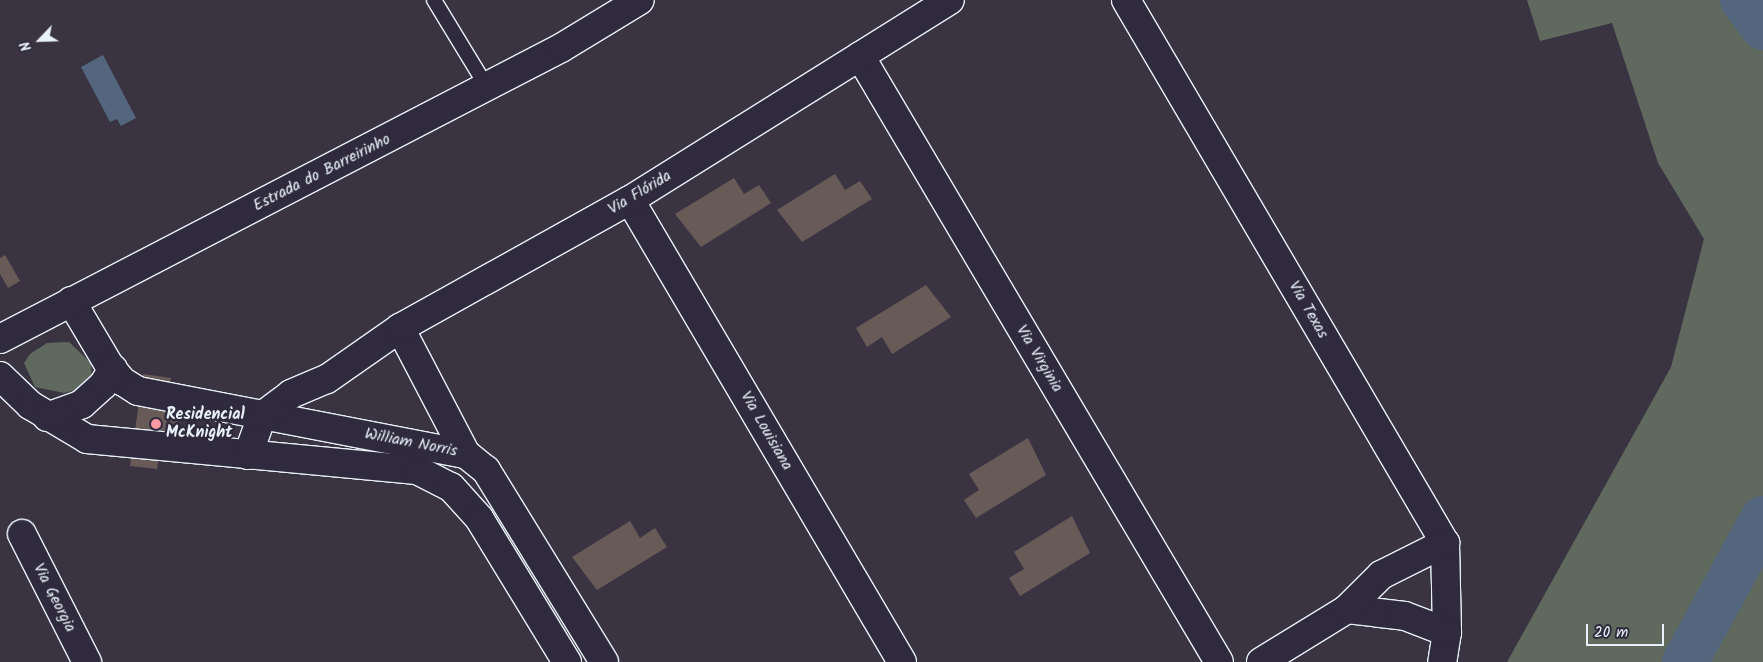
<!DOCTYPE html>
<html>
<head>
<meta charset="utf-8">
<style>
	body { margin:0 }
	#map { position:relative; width:1763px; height:662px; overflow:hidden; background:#3a3442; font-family:Kalam,sans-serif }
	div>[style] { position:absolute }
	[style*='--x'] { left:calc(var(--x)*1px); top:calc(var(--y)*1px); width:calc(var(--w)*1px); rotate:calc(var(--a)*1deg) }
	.green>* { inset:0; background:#5f695d }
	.water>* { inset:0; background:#53667e }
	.river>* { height:46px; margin:-23px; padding:0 23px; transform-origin:23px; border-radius:23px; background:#53667e }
	.building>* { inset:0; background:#685b57 }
	.roads { filter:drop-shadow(1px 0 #e8f1f8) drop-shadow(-1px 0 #e8f1f8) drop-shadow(0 1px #e8f1f8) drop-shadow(0 -1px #e8f1f8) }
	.lane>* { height:14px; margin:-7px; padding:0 7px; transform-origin:7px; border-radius:7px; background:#2f2a3d }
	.street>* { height:28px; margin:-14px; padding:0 14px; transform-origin:14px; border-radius:14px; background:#2f2a3d }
	.secondary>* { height:28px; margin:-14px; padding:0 14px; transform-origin:14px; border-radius:14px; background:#2f2a3d }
	.dots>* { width:14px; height:14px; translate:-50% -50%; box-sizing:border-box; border:2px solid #2f2a3d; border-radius:50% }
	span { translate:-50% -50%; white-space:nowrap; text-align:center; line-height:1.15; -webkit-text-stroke:5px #2f2a3d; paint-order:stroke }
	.street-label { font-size:16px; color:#e8f1f8 }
	.poi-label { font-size:16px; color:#e8f1f8; font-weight:700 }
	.left { translate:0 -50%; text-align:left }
	.north { position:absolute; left:15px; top:15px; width:50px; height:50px; -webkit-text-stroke:4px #2f2a3d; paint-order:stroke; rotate:246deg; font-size:14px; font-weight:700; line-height:20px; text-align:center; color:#e8f1f8 }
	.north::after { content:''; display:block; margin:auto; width:18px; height:22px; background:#e8f1f8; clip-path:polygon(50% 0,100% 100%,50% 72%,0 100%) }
	.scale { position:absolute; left:1586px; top:624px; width:78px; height:22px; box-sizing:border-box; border:2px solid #e8f1f8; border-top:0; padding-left:6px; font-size:15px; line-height:18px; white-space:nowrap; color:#e8f1f8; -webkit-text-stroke:4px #2f2a3d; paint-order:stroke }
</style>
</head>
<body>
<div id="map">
	<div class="green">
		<i style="clip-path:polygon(1527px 0,1763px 0,1763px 662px,1507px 662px,1671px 367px,1704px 239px,1658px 163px,1612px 23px,1540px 41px)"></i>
		<i style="clip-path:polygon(69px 342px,91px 363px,92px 380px,85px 388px,64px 393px,35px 387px,24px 363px,30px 354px,47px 343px)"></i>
	</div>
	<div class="water">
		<i style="clip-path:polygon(103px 55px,136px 118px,121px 126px,117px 119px,110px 122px,81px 67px)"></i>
	</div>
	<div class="river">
		<i style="--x:1743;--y:0;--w:34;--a:53"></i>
		<i style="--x:1685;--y:662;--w:163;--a:-61.4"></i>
	</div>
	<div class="building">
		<i style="clip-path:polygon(835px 174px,845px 190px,860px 181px,872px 199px,802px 242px,777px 210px)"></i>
		<i style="clip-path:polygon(734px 178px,744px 194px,759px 185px,771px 203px,701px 247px,675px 214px)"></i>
		<i style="clip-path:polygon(5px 255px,20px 281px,8px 288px,0 274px,0 258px)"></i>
		<i style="clip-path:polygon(926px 285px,951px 317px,892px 354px,882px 337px,867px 347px,856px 328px)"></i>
		<i style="clip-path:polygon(143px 374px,171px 378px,166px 413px,178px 421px,172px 433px,163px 434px,157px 469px,130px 466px)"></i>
		<i style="clip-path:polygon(1028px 438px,1046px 475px,976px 518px,964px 500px,979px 490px,969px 474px)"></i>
		<i style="clip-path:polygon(1072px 516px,1090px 553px,1020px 596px,1009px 578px,1024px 569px,1014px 552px)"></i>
		<i style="clip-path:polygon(630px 521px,640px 538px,655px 528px,667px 547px,597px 590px,572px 557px)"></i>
	</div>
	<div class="roads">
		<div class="lane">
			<i style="--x:434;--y:0;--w:102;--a:58.7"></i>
		</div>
		<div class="street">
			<i style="--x:1126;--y:0;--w:630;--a:59.57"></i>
			<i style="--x:1445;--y:543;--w:89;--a:88.7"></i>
			<i style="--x:1447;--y:632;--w:30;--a:99"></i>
			<i style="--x:860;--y:56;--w:704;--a:59.36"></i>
			<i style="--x:630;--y:200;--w:536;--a:59.51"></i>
			<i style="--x:71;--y:301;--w:74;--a:59.3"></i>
			<i style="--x:109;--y:365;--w:21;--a:51"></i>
			<i style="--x:122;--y:381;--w:19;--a:32"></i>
			<i style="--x:138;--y:391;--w:334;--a:10.9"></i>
			<i style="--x:466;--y:454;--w:26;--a:39"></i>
			<i style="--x:486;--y:470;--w:225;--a:58.4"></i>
			<i style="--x:400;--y:328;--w:142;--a:62.4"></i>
			<i style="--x:0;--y:376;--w:42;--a:44"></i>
			<i style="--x:30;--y:405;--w:66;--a:30.8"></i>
			<i style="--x:87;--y:439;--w:331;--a:5.4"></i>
			<i style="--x:417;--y:470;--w:38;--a:27"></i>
			<i style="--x:451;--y:487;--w:42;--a:47.9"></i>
			<i style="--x:479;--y:518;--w:169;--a:58.6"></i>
			<i style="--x:47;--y:417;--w:37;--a:-20"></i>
			<i style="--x:82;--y:404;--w:28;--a:-42"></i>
			<i style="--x:103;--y:385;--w:19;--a:-58"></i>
			<i style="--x:248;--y:455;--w:41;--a:-70.3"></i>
			<i style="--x:262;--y:416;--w:36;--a:-37"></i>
			<i style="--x:291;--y:394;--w:39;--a:-23"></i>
			<i style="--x:327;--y:379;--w:89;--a:-34.9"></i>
			<i style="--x:400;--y:328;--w:263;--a:-29.1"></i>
			<i style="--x:630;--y:200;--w:377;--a:-32"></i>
			<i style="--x:22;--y:534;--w:144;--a:63.1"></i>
			<i style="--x:1347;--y:609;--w:58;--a:6.9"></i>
			<i style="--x:1405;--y:616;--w:45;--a:20.9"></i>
			<i style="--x:1261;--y:662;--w:101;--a:-31.6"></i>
			<i style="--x:1347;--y:609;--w:48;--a:-45"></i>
			<i style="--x:1381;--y:575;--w:72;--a:-26.6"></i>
		</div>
		<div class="secondary">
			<i style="--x:0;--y:339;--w:632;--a:-27.42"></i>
			<i style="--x:561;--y:48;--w:92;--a:-31.3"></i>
		</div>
	</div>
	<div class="dots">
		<i style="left:156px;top:424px;background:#ff9aa2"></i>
	</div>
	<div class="street-label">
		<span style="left:322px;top:173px;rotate:-27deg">Estrada do Barreirinho</span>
		<span style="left:640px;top:193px;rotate:-31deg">Via Flórida</span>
		<span style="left:1308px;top:310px;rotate:60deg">Via Texas</span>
		<span style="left:1039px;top:359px;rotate:59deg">Via Virginia</span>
		<span style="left:766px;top:431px;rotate:60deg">Via Louisiana</span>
		<span style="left:411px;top:443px;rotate:11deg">William Norris</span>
		<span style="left:54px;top:598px;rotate:63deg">Via Georgia</span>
	</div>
	<div class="poi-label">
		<span class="left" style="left:166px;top:424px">Residencial<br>McKnight</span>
	</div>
	<div class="north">N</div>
	<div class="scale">20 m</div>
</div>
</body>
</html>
